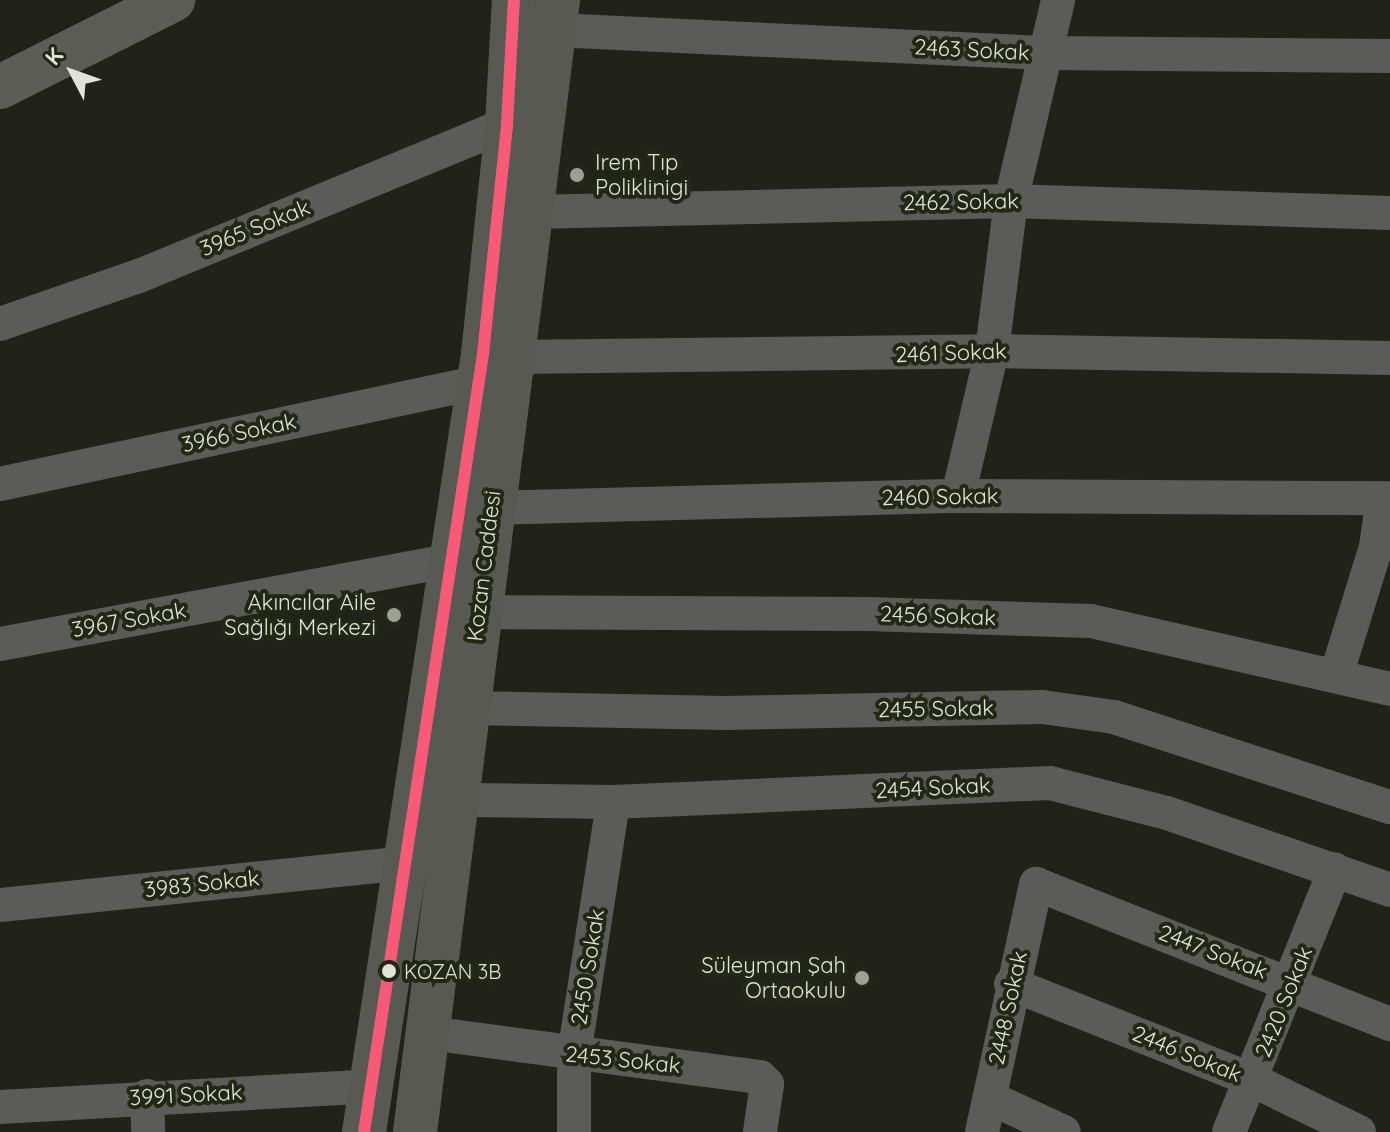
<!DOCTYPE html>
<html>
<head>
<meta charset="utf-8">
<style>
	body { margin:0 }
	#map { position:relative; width:1390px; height:1132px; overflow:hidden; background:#21231a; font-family:Quicksand,sans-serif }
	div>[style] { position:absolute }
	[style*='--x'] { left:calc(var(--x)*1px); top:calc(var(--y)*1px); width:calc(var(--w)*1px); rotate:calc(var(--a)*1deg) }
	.minor>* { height:34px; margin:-17px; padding:0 17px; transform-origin:17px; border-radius:17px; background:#5b5c58 }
	.major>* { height:44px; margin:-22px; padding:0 22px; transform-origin:22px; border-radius:22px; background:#5b5d56 }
	.highway>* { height:44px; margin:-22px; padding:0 22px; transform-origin:22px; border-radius:22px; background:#585953 }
	.bus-1>* { height:12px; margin:-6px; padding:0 6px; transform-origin:6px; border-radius:6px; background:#f75a77 }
	.dots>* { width:22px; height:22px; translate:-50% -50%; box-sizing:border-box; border:4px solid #222716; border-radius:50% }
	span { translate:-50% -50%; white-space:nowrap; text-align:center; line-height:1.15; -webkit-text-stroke:8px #222716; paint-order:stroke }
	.bus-label { font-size:20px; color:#e0e3d8 }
	.left { translate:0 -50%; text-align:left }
	.street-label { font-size:22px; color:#e0e3d8 }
	.poi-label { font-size:22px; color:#e0e3d8 }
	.right { translate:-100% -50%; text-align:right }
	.north { position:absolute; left:32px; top:32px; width:80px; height:80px; -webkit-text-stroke:6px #222716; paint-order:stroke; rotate:311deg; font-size:22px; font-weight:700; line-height:32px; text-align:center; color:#e0e3d8 }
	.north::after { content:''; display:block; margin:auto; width:28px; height:36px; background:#e0e3d8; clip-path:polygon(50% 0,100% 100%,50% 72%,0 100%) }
</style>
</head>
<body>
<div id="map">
	<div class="minor">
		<i style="--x:555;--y:30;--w:493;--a:2.7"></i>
		<i style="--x:1047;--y:53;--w:343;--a:0.5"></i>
		<i style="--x:531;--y:212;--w:480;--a:-1.3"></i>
		<i style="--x:1011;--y:201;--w:379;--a:1.8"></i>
		<i style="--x:0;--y:324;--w:147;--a:-19.1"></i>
		<i style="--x:139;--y:276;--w:398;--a:-22.4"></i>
		<i style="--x:513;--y:357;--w:479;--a:-0.7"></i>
		<i style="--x:992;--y:351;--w:398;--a:1"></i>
		<i style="--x:0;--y:484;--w:490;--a:-12"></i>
		<i style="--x:958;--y:496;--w:149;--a:-76.8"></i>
		<i style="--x:992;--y:351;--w:151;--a:-82.8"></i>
		<i style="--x:1011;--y:201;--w:206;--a:-76.8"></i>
		<i style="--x:490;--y:508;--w:468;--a:-1.5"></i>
		<i style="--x:958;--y:496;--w:432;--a:0.3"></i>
		<i style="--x:479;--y:612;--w:389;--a:0.3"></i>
		<i style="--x:868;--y:614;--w:223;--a:1.8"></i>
		<i style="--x:1091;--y:621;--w:307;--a:12.8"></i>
		<i style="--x:0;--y:644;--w:456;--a:-10.5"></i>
		<i style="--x:1336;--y:676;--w:135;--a:-72.8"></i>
		<i style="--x:1376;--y:547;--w:49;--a:-81.9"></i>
		<i style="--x:466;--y:708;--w:259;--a:1.1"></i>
		<i style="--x:725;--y:713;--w:317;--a:-1.1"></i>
		<i style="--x:1042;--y:707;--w:73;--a:7.9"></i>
		<i style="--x:1114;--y:717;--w:290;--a:18.1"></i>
		<i style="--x:459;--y:800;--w:154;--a:0.7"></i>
		<i style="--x:613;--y:802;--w:437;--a:-2.5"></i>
		<i style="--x:1050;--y:783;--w:121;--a:14.4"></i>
		<i style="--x:1167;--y:813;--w:236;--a:19"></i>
		<i style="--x:0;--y:905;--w:405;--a:-5.9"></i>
		<i style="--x:1011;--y:984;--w:259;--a:21.7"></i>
		<i style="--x:1252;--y:1080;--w:119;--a:25.9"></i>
		<i style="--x:429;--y:1033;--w:334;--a:7.6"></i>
		<i style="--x:760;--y:1077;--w:10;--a:45"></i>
		<i style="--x:767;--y:1084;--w:49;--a:98.3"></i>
		<i style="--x:147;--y:1096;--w:36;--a:88"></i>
		<i style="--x:990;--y:1098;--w:81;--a:24.7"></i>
		<i style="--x:0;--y:1107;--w:373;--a:-3.2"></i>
		<i style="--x:574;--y:1132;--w:77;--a:-90"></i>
		<i style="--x:574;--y:1055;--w:256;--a:-81.2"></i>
		<i style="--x:982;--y:1132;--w:254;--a:-77.7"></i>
		<i style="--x:1036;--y:884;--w:381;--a:21.6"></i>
		<i style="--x:1229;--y:1132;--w:283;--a:-68"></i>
	</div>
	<div class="major">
		<i style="--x:0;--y:87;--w:194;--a:-26.7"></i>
	</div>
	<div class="highway">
		<i style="--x:364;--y:1132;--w:787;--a:-81.3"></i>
		<i style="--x:483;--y:354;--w:231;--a:-84"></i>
		<i style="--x:507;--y:124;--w:124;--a:-86.8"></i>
		<i style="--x:415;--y:1132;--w:1141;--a:-82.8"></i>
	</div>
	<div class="bus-1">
		<i style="--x:364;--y:1132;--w:787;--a:-81.3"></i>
		<i style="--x:483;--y:354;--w:231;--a:-84"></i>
		<i style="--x:507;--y:124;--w:124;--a:-86.8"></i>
	</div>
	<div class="dots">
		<i style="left:577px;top:175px;background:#9da096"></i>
		<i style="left:394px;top:615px;background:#9da096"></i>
		<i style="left:389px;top:971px;background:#e0e3d8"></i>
		<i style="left:862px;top:978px;background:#9da096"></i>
	</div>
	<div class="bus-label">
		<span class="left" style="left:404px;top:971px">KOZAN 3B</span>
	</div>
	<div class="street-label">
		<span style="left:972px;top:50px;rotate:3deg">2463 Sokak</span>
		<span style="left:961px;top:202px;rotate:-1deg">2462 Sokak</span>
		<span style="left:255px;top:228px;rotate:-22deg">3965 Sokak</span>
		<span style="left:951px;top:353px;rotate:-2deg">2461 Sokak</span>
		<span style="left:239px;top:433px;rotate:-12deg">3966 Sokak</span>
		<span style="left:940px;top:497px;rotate:-1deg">2460 Sokak</span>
		<span style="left:484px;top:566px;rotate:-83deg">Kozan Caddesi</span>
		<span style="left:938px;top:616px;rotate:2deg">2456 Sokak</span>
		<span style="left:129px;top:620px;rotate:-10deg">3967 Sokak</span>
		<span style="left:936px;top:709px;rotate:-1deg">2455 Sokak</span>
		<span style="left:933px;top:788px;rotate:-3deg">2454 Sokak</span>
		<span style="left:202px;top:884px;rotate:-6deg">3983 Sokak</span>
		<span style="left:1213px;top:952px;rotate:21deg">2447 Sokak</span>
		<span style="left:588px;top:967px;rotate:-81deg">2450 Sokak</span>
		<span style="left:1284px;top:1002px;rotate:-68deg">2420 Sokak</span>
		<span style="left:1008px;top:1008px;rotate:-78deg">2448 Sokak</span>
		<span style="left:1187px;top:1054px;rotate:22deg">2446 Sokak</span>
		<span style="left:623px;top:1060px;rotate:6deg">2453 Sokak</span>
		<span style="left:186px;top:1095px;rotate:-3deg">3991 Sokak</span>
	</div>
	<div class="poi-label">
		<span class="left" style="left:595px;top:175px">Irem Tıp<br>Poliklinigi</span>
		<span class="right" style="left:376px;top:615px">Akıncılar Aile<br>Sağlığı Merkezi</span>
		<span class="right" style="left:846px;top:978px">Süleyman Şah<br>Ortaokulu</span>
	</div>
	<div class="north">K</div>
</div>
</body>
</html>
